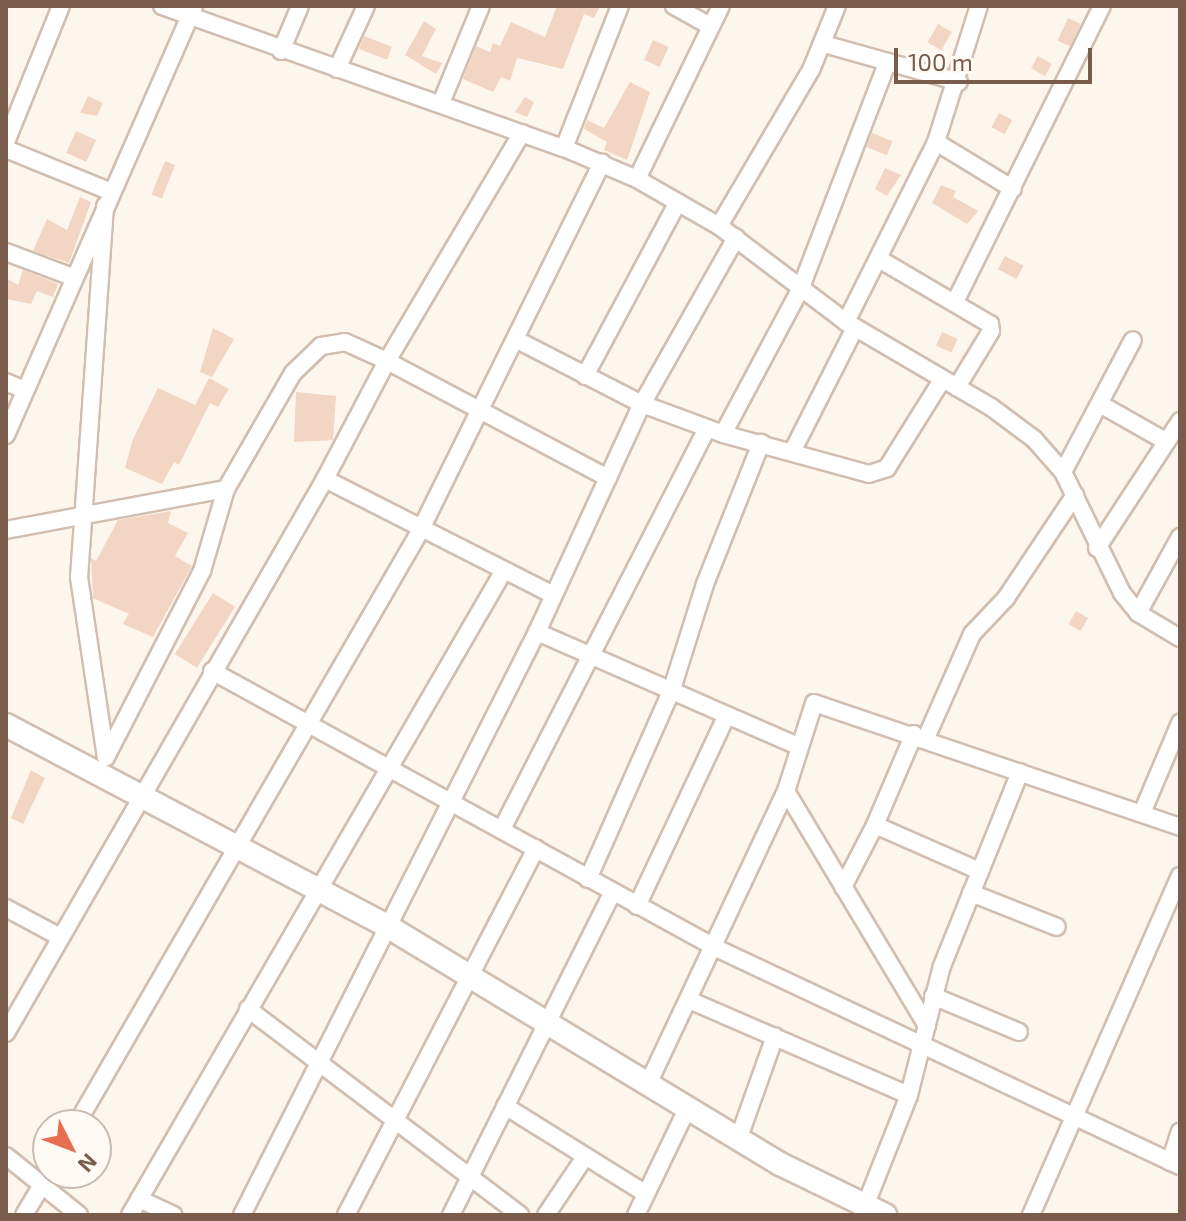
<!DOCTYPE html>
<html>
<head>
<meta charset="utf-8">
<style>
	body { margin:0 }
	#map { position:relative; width:1186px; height:1221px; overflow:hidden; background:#fdf6ec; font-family:"Exo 2",sans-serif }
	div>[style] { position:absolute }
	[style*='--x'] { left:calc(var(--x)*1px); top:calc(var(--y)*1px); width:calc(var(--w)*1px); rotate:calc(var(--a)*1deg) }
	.building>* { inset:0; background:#f3d5c3; transform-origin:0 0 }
	.roads { filter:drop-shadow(2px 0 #d1beb0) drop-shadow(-2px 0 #d1beb0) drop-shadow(0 2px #d1beb0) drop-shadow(0 -2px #d1beb0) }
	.street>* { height:16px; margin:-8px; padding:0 8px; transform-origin:8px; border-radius:8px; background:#fff }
	.secondary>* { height:22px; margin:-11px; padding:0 11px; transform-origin:11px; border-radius:11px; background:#fff }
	span { translate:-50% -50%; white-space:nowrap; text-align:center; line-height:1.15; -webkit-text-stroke:7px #fffaf3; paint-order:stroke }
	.frame { position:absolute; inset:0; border:8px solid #7a5c4d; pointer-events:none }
	.north { position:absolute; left:32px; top:1109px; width:80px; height:80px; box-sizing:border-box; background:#fffaf3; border:2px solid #cabbb1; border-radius:50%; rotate:132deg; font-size:22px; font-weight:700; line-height:32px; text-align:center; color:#7a5c4d }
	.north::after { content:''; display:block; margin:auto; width:28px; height:36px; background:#e76f51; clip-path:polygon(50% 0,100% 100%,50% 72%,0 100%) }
	.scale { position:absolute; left:894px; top:48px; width:198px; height:36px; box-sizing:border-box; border:4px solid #7a5c4d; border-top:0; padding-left:10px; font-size:24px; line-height:28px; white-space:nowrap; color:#7a5c4d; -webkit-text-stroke:6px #fffaf3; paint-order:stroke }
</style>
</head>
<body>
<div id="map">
	<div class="building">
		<i style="clip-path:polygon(557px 6px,600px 6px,594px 18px,584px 14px,563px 69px,517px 58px,510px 81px,501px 77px,493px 92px,463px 79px,476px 46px,490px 52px,493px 43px,500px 46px,511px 22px,545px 37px)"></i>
		<i style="left:1068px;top:18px;width:14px;height:25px;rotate:25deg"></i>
		<i style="clip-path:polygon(424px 21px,436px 29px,422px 56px,442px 63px,436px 74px,405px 55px)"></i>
		<i style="left:938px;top:24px;width:16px;height:21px;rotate:30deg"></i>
		<i style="left:364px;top:36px;width:30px;height:14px;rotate:21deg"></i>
		<i style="left:653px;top:40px;width:17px;height:22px;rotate:24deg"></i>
		<i style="left:1038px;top:56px;width:16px;height:14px;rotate:30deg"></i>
		<i style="clip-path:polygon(630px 82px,650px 92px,627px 160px,604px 150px,607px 142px,584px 129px,587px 120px,604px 128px)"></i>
		<i style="clip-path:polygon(88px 96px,103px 103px,97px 116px,80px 113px)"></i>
		<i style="clip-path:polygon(525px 97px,534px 102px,527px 117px,515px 112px)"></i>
		<i style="left:999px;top:113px;width:15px;height:16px;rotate:28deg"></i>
		<i style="left:76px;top:131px;width:22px;height:24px;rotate:24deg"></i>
		<i style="left:872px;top:133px;width:22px;height:15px;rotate:22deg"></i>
		<i style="left:165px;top:161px;width:11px;height:36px;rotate:22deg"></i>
		<i style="clip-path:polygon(885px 168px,901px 175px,887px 196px,875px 189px)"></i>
		<i style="clip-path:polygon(941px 185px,956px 191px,953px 197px,978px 211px,967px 224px,932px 203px)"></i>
		<i style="clip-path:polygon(80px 197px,91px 202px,69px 263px,33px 251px,47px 219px,67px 230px)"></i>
		<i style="left:1005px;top:256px;width:21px;height:15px;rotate:28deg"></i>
		<i style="clip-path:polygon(23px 270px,58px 284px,53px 297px,37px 291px,31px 304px,6px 299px,6px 278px,18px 285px)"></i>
		<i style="clip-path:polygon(213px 328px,234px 339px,212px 377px,200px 372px)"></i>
		<i style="left:942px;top:332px;width:17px;height:15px;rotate:24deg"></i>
		<i style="clip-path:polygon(209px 378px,229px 389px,218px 407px,210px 403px,179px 465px,174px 462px,162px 484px,125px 468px,133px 439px,158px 388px,195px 405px)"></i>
		<i style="clip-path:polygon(296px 392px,336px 396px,333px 440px,294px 442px)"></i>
		<i style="clip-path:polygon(171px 511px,168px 523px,188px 533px,175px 556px,192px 566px,153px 637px,123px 624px,129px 614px,93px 598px,91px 558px,96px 561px,118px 520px)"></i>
		<i style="left:213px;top:593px;width:26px;height:72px;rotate:32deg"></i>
		<i style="left:1076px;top:611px;width:14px;height:15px;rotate:30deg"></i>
		<i style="clip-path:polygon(31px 770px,45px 778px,23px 824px,11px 818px)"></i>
	</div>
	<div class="roads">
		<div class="street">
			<i style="--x:162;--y:6;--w:426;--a:19.5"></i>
			<i style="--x:564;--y:148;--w:79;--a:23"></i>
			<i style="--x:637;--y:179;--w:95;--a:29.8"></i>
			<i style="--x:719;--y:226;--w:159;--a:37.1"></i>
			<i style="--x:846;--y:322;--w:168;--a:30.4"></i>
			<i style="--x:991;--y:407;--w:54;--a:36.7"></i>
			<i style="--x:1034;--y:439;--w:44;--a:48.7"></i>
			<i style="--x:1063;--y:472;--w:135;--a:64"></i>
			<i style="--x:1122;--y:593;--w:26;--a:51"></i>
			<i style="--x:1138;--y:613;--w:49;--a:30.8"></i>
			<i style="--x:674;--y:6;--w:39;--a:29"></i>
			<i style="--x:824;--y:44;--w:140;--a:15.7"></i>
			<i style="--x:281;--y:51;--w:49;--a:-67.1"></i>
			<i style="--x:337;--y:69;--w:69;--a:-65.3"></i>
			<i style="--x:441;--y:103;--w:105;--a:-67.6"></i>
			<i style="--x:6;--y:142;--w:147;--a:-68"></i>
			<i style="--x:936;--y:142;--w:90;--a:31.4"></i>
			<i style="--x:564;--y:148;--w:153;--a:-68.5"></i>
			<i style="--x:6;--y:149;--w:111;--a:22.2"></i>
			<i style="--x:637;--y:179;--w:192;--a:-64.1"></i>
			<i style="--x:105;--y:206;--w:372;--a:94"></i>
			<i style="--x:79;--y:577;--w:182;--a:81.5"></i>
			<i style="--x:719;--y:226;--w:181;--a:-59.5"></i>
			<i style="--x:811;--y:70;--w:69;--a:-67.9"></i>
			<i style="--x:6;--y:252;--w:71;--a:20.7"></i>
			<i style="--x:879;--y:259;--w:129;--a:30.4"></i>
			<i style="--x:990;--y:324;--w:7;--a:82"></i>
			<i style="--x:991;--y:331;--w:66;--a:121.3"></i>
			<i style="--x:956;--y:300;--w:328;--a:-63.6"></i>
			<i style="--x:846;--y:322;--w:201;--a:-63.4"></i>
			<i style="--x:936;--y:142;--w:143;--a:-72.5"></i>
			<i style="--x:517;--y:340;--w:140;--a:27.1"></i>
			<i style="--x:642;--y:404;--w:86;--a:20.3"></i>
			<i style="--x:723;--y:434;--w:151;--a:15.3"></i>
			<i style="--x:869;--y:474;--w:19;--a:-18"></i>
			<i style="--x:887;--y:468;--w:104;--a:-58"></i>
			<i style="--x:585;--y:376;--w:197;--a:-61.9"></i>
			<i style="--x:6;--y:382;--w:20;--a:24"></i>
			<i style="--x:1100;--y:404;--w:75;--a:29.6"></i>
			<i style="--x:723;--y:434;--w:163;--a:-61.9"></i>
			<i style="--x:800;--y:290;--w:243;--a:-69"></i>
			<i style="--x:6;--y:435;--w:468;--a:-66.3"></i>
			<i style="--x:792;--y:452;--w:139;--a:-63.1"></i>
			<i style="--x:1063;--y:472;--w:149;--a:-62.1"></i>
			<i style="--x:325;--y:479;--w:254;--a:26.9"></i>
			<i style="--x:6;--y:530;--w:224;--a:-10.6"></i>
			<i style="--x:1097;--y:548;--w:152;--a:-56.8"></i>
			<i style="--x:1138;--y:613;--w:87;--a:-61.1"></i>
			<i style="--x:537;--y:632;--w:285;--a:23.6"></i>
			<i style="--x:212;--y:671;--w:575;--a:28.79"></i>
			<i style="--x:716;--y:948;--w:513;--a:25.17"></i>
			<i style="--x:914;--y:734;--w:99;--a:113.2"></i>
			<i style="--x:875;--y:825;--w:115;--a:23.7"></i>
			<i style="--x:926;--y:738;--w:114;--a:-66.1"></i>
			<i style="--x:972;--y:634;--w:50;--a:-46.6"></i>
			<i style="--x:1006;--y:598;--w:124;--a:-56.2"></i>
			<i style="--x:106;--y:757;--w:209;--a:-62.7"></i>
			<i style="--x:202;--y:571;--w:85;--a:-73.7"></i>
			<i style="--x:226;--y:489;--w:134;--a:-60"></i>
			<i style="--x:293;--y:373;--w:39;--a:-44"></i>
			<i style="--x:321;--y:346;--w:24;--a:-9"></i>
			<i style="--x:345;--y:342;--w:46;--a:24.3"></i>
			<i style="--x:387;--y:361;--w:250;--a:27.9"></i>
			<i style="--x:786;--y:791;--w:274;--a:59"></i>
			<i style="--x:1142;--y:813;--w:98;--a:-67.1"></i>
			<i style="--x:502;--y:829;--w:449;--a:-62.9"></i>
			<i style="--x:588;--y:879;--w:205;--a:-66.1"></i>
			<i style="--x:671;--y:692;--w:113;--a:-72.5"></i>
			<i style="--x:705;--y:584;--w:152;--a:-68.3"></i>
			<i style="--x:843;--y:887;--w:70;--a:-62.7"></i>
			<i style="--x:971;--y:893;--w:92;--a:21.6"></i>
			<i style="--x:637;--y:906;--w:209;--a:-64.8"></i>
			<i style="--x:6;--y:908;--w:61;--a:28.2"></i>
			<i style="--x:933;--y:996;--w:93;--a:22.7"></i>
			<i style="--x:689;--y:1000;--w:240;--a:23.4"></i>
			<i style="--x:248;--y:1009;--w:341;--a:37.1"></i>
			<i style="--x:6;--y:1033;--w:639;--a:-60.07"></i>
			<i style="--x:325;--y:479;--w:133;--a:-62.3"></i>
			<i style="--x:387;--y:361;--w:265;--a:-59.4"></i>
			<i style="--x:648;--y:1084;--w:324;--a:-64.8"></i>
			<i style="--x:786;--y:791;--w:92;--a:-72.3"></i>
			<i style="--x:814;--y:703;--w:386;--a:18.7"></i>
			<i style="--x:505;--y:1106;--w:165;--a:31.9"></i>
			<i style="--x:76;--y:1125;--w:686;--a:-59.92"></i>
			<i style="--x:420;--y:531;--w:411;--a:-63.7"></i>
			<i style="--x:738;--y:1140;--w:110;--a:-70.4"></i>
			<i style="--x:6;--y:1156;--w:94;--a:38.9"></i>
			<i style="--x:1170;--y:1162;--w:32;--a:-72"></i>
			<i style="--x:139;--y:1199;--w:38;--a:25"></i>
			<i style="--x:862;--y:1214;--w:128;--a:-68.4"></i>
			<i style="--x:909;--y:1095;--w:133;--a:-75.7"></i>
			<i style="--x:942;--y:966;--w:209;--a:-68.1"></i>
			<i style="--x:24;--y:1215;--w:49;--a:-59.2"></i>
			<i style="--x:130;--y:1215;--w:743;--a:-59.88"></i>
			<i style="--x:242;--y:1215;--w:653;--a:-63.16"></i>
			<i style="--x:537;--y:632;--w:251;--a:-65.3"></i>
			<i style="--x:642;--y:404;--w:191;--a:-60.5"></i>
			<i style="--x:346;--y:1215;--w:413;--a:-62.6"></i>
			<i style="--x:451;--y:1215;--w:360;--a:-63.4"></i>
			<i style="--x:546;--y:1215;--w:70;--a:-56.1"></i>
			<i style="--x:636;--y:1215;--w:118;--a:-64.3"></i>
			<i style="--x:1031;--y:1215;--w:370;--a:-66.3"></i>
		</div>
		<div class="secondary">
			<i style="--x:6;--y:725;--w:431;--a:27.8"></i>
			<i style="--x:387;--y:926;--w:459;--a:31.2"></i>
			<i style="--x:780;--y:1164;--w:117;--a:25.9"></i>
		</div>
	</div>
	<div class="frame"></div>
	<div class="north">N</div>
	<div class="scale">100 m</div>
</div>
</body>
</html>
